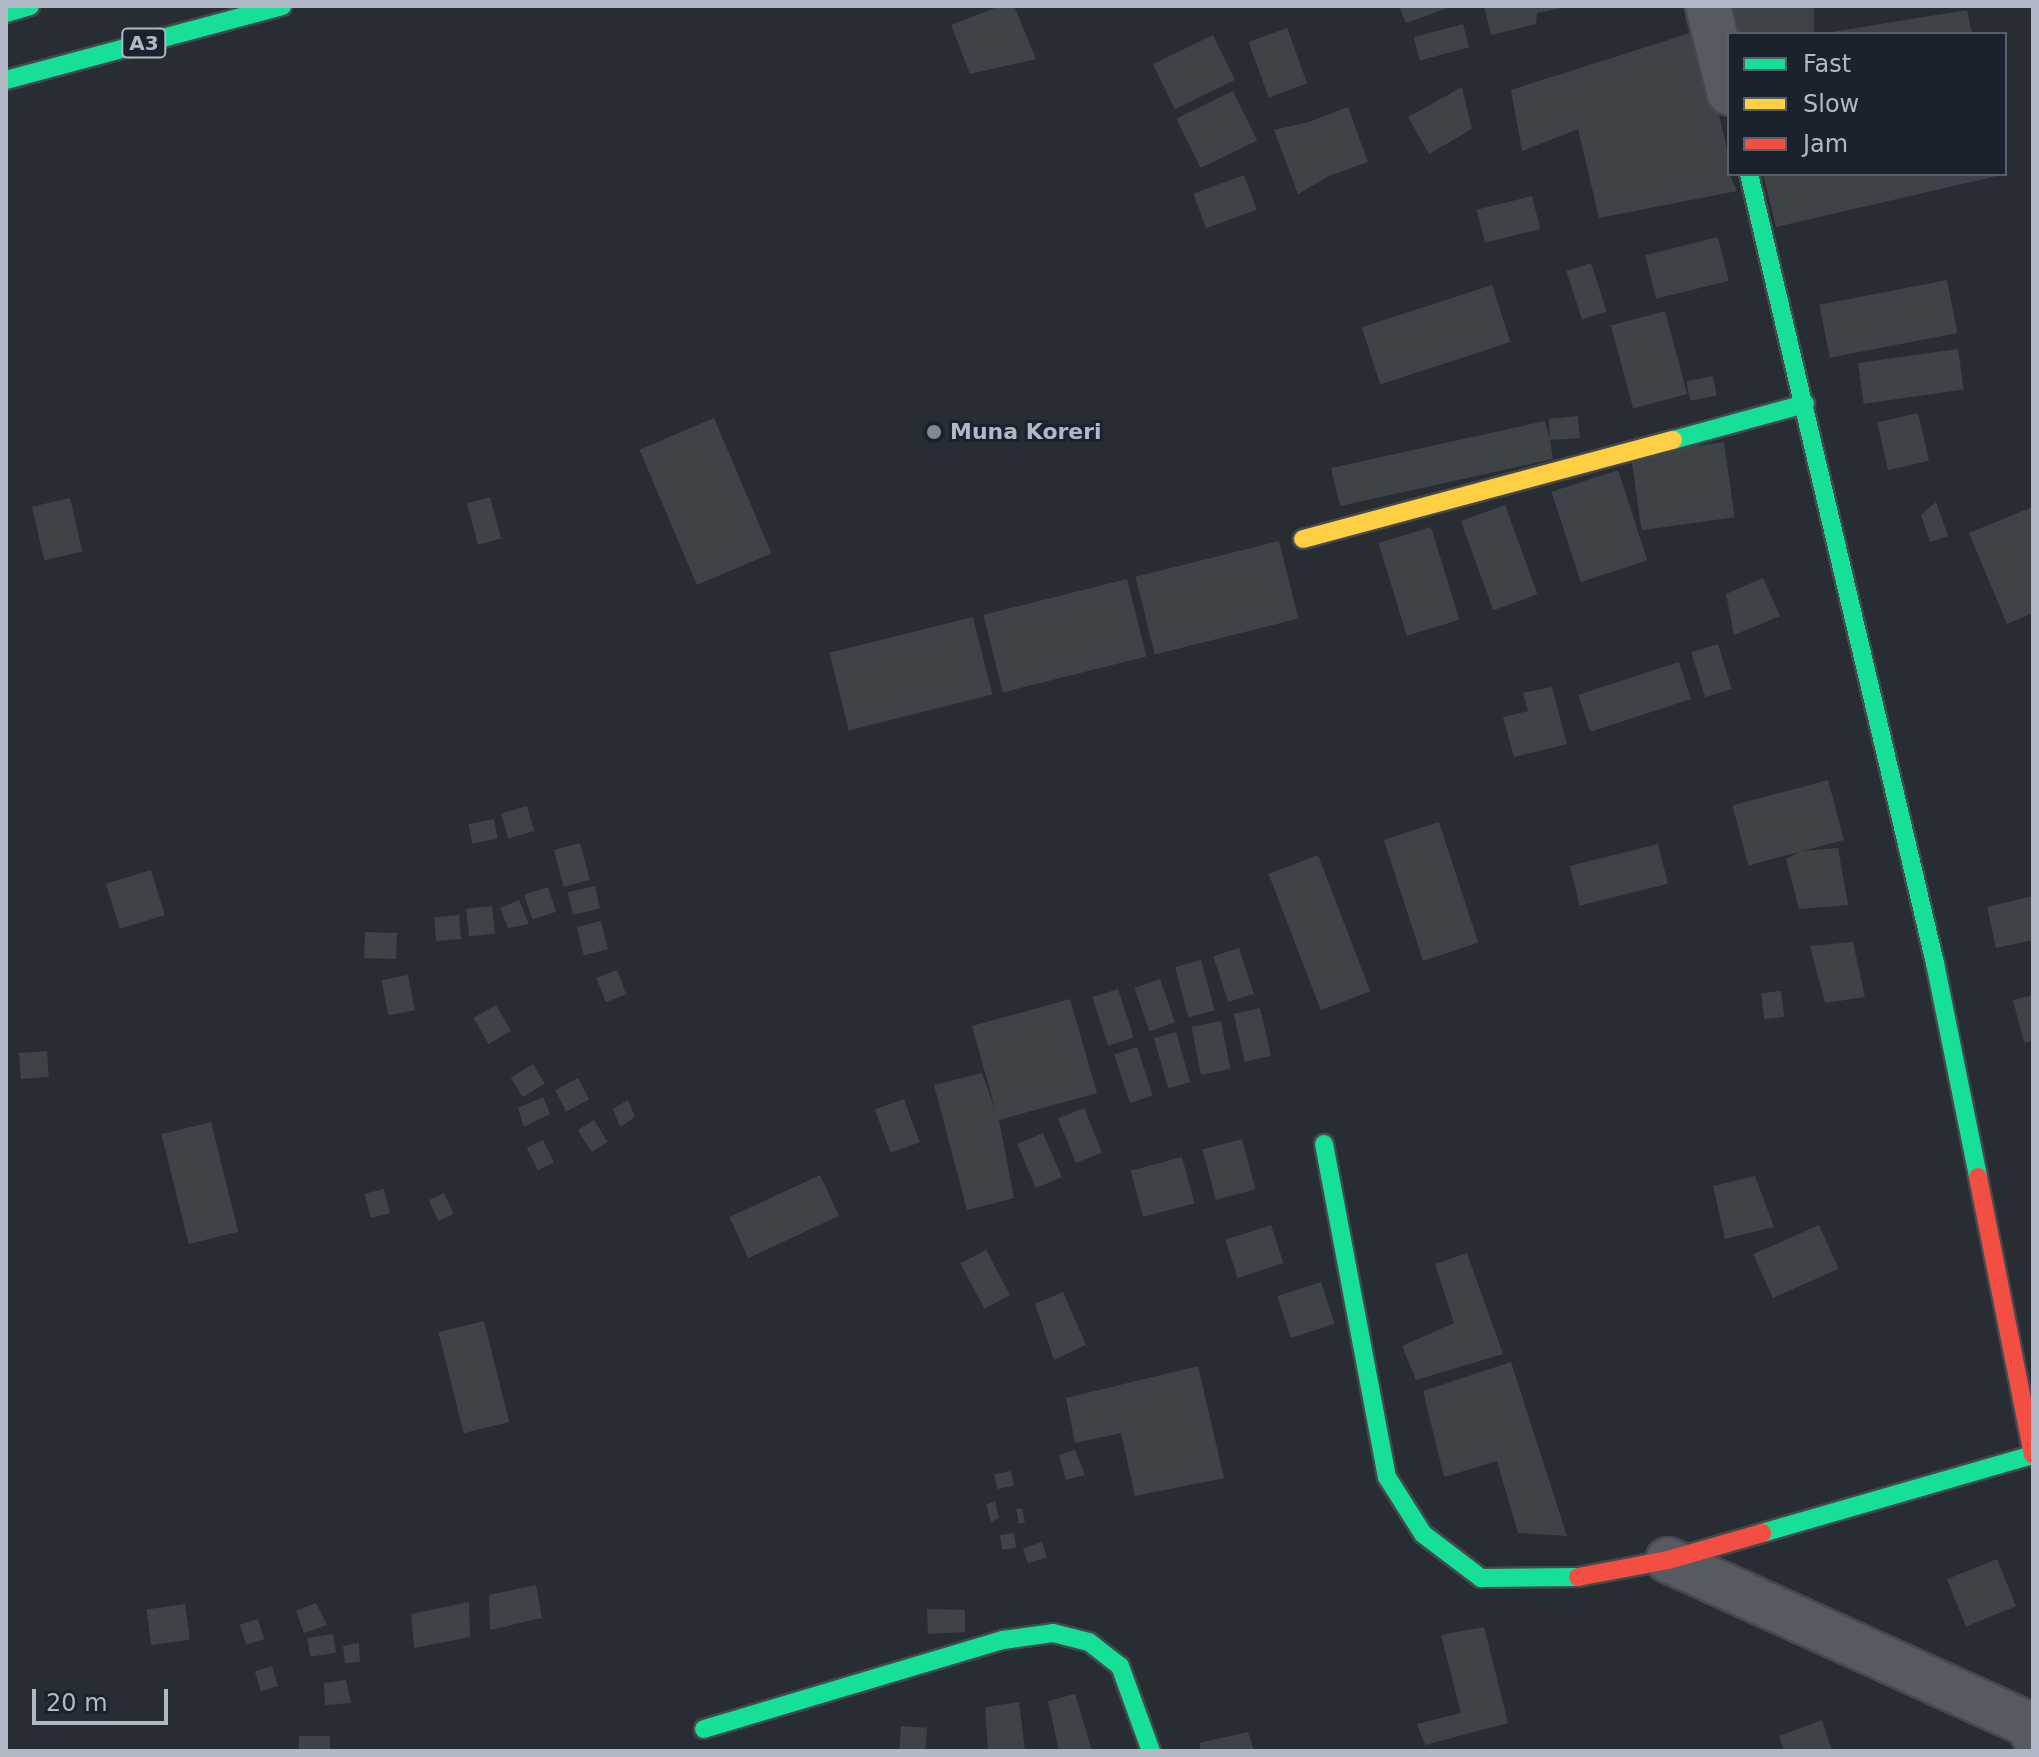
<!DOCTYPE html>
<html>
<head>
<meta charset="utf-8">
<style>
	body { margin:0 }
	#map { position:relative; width:2039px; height:1757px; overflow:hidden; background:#272d33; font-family:"DejaVu Sans",sans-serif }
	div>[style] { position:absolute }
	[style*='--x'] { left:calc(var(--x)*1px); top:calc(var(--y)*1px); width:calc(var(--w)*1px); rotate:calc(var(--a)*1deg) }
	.building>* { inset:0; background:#3e4348; transform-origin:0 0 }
	.roads { filter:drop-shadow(2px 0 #44494e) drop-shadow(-2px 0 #44494e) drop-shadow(0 2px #44494e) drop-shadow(0 -2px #44494e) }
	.street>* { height:44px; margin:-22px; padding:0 22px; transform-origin:22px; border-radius:22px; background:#565a61 }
	.fast>* { height:18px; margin:-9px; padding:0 9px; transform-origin:9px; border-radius:9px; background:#16e098 }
	.slow>* { height:18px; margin:-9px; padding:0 9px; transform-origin:9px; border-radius:9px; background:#ffcf43 }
	.jam>* { height:18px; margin:-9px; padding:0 9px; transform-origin:9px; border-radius:9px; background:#f24e42 }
	.dots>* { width:22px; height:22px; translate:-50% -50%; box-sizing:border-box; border:4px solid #1a232d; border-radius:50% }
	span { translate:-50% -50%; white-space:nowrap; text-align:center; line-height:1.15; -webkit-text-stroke:6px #1a232d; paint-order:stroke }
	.shield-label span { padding:2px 6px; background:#1a232d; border:2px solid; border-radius:6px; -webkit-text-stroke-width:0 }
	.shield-label { font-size:20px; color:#b0b9c5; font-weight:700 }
	.poi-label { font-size:22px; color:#b0b9c5; font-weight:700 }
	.left { translate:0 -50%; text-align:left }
	.frame { position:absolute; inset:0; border:8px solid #b0b9c5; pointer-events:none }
	.legend { position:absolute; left:1727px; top:32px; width:280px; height:144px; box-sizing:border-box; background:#1a232d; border:2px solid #565f6a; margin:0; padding:10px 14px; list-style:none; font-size:24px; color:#b0b9c5 }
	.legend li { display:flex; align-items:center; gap:16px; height:40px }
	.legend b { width:40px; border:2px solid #565f6a }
	.scale { position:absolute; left:32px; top:1689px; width:136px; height:36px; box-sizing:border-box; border:4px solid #b0b9c5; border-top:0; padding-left:10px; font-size:24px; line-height:28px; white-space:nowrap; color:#b0b9c5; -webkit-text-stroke:6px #1a232d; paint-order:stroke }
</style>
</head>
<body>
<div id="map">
	<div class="building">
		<i style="clip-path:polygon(1000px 6px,1014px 6px,1036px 59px,970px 74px,951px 25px)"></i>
		<i style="clip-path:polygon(1399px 6px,1453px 6px,1406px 23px)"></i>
		<i style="clip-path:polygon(1484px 6px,1567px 6px,1567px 7px,1537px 13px,1536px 24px,1491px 35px)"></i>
		<i style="left:1732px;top:6px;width:82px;height:28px"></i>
		<i style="clip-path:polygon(1967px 10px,1972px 34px,1832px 34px,1832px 32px)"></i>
		<i style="left:1463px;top:24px;width:24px;height:51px;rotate:75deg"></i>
		<i style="left:1287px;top:28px;width:59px;height:41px;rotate:70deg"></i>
		<i style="clip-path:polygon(1706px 28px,1714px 93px,1729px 158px,1729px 174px,1737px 191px,1599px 218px,1578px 129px,1522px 151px,1511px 90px)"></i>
		<i style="left:1213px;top:35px;width:50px;height:67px;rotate:64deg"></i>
		<i style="clip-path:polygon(1462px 87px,1472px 129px,1429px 154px,1408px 117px)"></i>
		<i style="left:1233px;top:91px;width:55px;height:63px;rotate:64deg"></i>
		<i style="clip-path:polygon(1348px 107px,1368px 162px,1329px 176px,1298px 194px,1274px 130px,1309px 122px)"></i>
		<i style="clip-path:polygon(1763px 174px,2001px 174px,2001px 175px,1776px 227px)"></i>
		<i style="left:1244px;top:175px;width:37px;height:54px;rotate:70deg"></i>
		<i style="left:1532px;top:196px;width:34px;height:57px;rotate:76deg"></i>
		<i style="left:1718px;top:237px;width:45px;height:75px;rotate:76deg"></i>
		<i style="left:1591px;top:263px;width:51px;height:26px;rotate:72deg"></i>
		<i style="left:1947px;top:280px;width:54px;height:130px;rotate:79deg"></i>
		<i style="left:1492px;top:285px;width:60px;height:137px;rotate:72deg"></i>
		<i style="left:1665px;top:311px;width:86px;height:56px;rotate:75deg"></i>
		<i style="left:1958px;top:349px;width:41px;height:101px;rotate:82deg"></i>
		<i style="left:1713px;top:376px;width:20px;height:27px;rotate:79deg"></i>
		<i style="left:1918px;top:413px;width:49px;height:42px;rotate:77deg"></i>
		<i style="clip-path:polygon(1578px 416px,1580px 438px,1550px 440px,1553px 459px,1340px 506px,1331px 468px,1545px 421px,1550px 440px,1549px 419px)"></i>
		<i style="left:714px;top:418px;width:147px;height:81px;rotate:67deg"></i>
		<i style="left:1724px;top:442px;width:76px;height:94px;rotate:82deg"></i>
		<i style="left:1618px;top:470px;width:95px;height:70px;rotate:72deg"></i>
		<i style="left:490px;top:497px;width:43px;height:24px;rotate:75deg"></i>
		<i style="left:70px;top:498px;width:55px;height:39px;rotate:77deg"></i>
		<i style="clip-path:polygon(1936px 502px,1948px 536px,1930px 542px,1921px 515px)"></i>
		<i style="left:1505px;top:505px;width:95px;height:47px;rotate:70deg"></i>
		<i style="clip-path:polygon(2032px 507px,2033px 613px,2007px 624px,1969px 533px)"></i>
		<i style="left:1431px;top:527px;width:97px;height:55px;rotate:73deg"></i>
		<i style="left:1279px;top:541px;width:80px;height:148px;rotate:76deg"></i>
		<i style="clip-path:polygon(1763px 578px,1780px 616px,1734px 635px,1726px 594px)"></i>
		<i style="left:1127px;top:579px;width:80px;height:148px;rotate:76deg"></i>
		<i style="left:973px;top:617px;width:80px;height:148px;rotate:76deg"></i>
		<i style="left:1718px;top:644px;width:47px;height:28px;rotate:73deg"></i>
		<i style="left:1679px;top:662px;width:39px;height:106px;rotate:72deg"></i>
		<i style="clip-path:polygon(1552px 687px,1567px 744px,1514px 757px,1503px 717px,1528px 711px,1523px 693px)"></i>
		<i style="left:1828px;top:780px;width:62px;height:99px;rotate:75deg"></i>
		<i style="left:527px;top:806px;width:26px;height:27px;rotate:74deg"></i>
		<i style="left:494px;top:819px;width:20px;height:26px;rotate:79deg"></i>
		<i style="left:1439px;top:822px;width:127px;height:58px;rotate:72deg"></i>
		<i style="left:580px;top:843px;width:38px;height:27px;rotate:75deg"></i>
		<i style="left:1658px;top:844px;width:41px;height:91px;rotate:76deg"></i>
		<i style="clip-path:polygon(1838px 848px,1848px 905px,1799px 909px,1786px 859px,1801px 851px)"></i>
		<i style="left:1318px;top:855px;width:146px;height:53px;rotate:69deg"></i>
		<i style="left:151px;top:870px;width:47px;height:47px;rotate:73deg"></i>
		<i style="left:595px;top:886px;width:23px;height:28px;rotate:77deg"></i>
		<i style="left:548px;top:887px;width:26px;height:25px;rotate:72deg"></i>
		<i style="clip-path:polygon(2033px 896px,2033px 940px,1996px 948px,1987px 907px)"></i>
		<i style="clip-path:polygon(519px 900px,529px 924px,508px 928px,500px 908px)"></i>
		<i style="left:492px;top:906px;width:28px;height:26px;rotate:84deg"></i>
		<i style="left:459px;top:915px;width:24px;height:25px;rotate:85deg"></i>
		<i style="left:601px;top:921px;width:29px;height:25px;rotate:76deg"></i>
		<i style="left:365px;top:932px;width:32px;height:26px;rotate:2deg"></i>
		<i style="clip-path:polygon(1853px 942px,1865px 997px,1825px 1003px,1810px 946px)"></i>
		<i style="left:1239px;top:948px;width:48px;height:27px;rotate:72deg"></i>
		<i style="left:1201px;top:960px;width:52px;height:27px;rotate:75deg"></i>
		<i style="left:617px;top:970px;width:26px;height:22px;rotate:69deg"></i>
		<i style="left:408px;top:975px;width:36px;height:27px;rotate:79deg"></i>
		<i style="left:1160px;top:979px;width:46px;height:27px;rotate:71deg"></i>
		<i style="left:1118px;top:989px;width:51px;height:27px;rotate:72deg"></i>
		<i style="left:1781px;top:991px;width:26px;height:20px;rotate:83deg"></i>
		<i style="clip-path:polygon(2033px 995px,2033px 1041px,2024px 1043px,2013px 1000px)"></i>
		<i style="clip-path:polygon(1070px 999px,1097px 1093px,999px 1120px,1014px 1198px,967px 1210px,934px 1085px,982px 1073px,996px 1112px,972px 1026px)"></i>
		<i style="left:496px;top:1005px;width:30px;height:26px;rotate:60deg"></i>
		<i style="left:1260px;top:1008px;width:49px;height:27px;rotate:77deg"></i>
		<i style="left:1221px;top:1021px;width:49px;height:30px;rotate:79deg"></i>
		<i style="left:1176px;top:1032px;width:52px;height:23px;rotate:74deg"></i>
		<i style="left:1137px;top:1047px;width:51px;height:24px;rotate:72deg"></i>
		<i style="left:47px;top:1051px;width:26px;height:28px;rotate:86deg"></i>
		<i style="left:533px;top:1064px;width:23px;height:26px;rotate:59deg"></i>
		<i style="left:578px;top:1078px;width:24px;height:26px;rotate:62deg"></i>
		<i style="clip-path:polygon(543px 1097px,550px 1114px,524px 1127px,518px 1108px)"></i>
		<i style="left:904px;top:1099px;width:46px;height:31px;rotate:70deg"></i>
		<i style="clip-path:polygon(628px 1100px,635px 1117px,620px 1127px,613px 1109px)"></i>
		<i style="left:1084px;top:1108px;width:48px;height:28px;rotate:68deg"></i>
		<i style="left:594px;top:1120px;width:26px;height:19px;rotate:58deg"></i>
		<i style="left:211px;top:1122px;width:113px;height:51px;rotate:76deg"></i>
		<i style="left:1043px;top:1133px;width:48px;height:28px;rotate:67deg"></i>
		<i style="left:1242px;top:1139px;width:52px;height:41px;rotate:75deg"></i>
		<i style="left:543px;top:1140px;width:25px;height:18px;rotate:64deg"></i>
		<i style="left:1182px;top:1157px;width:48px;height:53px;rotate:75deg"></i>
		<i style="left:820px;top:1175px;width:45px;height:100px;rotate:65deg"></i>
		<i style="clip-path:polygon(1755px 1176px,1774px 1227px,1725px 1239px,1713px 1186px)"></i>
		<i style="left:384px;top:1189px;width:25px;height:20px;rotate:76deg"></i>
		<i style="left:444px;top:1193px;width:23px;height:17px;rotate:65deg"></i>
		<i style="left:1271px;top:1225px;width:40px;height:48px;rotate:72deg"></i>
		<i style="left:1819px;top:1225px;width:48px;height:72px;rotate:66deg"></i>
		<i style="left:986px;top:1250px;width:51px;height:29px;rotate:62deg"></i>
		<i style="clip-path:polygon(1467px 1253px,1503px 1354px,1416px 1380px,1402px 1346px,1454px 1323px,1435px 1264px)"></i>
		<i style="left:1321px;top:1282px;width:44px;height:46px;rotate:72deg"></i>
		<i style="clip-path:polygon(1063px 1292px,1086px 1345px,1054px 1360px,1035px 1304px)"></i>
		<i style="left:484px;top:1321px;width:104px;height:47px;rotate:76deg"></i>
		<i style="clip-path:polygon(1511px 1362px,1567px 1536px,1518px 1533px,1497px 1461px,1444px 1477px,1423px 1391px)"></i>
		<i style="clip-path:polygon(1198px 1366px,1224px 1478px,1135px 1496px,1121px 1433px,1075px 1443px,1066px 1398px)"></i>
		<i style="clip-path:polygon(1075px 1450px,1085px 1475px,1066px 1480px,1059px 1455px)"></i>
		<i style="left:1011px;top:1471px;width:15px;height:17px;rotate:79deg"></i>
		<i style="clip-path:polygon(995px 1501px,999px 1518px,991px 1522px,986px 1505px)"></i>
		<i style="left:1022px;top:1508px;width:15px;height:6px;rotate:79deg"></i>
		<i style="left:1014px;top:1533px;width:15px;height:14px;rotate:82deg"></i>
		<i style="left:1042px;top:1542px;width:16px;height:20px;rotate:72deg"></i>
		<i style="left:1997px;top:1559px;width:51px;height:54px;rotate:68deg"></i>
		<i style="clip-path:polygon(536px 1585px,542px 1618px,490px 1630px,489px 1595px)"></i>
		<i style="clip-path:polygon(469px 1602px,470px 1637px,414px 1648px,411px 1614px)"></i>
		<i style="clip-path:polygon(316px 1603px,327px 1625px,304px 1633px,296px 1611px)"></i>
		<i style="left:185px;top:1604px;width:36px;height:39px;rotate:82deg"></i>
		<i style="clip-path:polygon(927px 1609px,965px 1610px,965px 1632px,928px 1634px)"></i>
		<i style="left:258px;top:1619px;width:21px;height:19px;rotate:73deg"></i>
		<i style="clip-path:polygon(1484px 1627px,1508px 1723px,1425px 1745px,1417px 1724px,1461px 1713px,1441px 1635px)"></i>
		<i style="left:333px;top:1634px;width:19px;height:26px;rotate:81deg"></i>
		<i style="clip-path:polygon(359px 1643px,360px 1662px,345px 1663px,343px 1646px)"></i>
		<i style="left:272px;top:1666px;width:21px;height:18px;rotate:73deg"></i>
		<i style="clip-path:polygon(346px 1680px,351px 1703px,325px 1705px,324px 1683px)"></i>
		<i style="clip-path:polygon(1075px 1694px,1092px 1751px,1059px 1751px,1048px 1701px)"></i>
		<i style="clip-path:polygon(1019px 1702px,1025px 1751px,988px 1751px,985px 1707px)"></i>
		<i style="clip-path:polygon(1822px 1720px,1832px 1751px,1784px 1751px,1779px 1736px)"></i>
		<i style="left:901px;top:1726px;width:26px;height:25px;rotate:4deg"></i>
		<i style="clip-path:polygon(1248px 1732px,1254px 1751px,1201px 1751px,1199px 1743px)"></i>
		<i style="left:299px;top:1736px;width:31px;height:15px"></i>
	</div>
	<div class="roads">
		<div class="street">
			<i style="--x:1708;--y:6;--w:89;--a:76.3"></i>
			<i style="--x:1668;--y:1560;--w:398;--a:24.5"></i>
			<i style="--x:2030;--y:1725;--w:9;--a:72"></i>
		</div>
		<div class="fast">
			<i style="--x:6;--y:13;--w:25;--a:-16"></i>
			<i style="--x:6;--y:80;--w:286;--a:-15"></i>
			<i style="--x:1749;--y:174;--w:811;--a:76.74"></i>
			<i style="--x:1935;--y:963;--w:218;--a:78.6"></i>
			<i style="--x:1673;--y:440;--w:137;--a:-15.3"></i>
			<i style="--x:1324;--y:1144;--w:339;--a:79.3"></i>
			<i style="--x:1387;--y:1477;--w:67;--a:57.7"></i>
			<i style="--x:1423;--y:1534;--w:73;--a:37.2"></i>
			<i style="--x:1481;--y:1578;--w:97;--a:-0.6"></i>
			<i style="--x:1762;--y:1533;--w:282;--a:-16.1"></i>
			<i style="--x:704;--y:1729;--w:312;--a:-16.6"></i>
			<i style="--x:1003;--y:1640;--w:50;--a:-8"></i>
			<i style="--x:1053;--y:1633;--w:37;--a:14"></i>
			<i style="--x:1089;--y:1642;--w:39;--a:38"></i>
			<i style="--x:1120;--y:1666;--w:90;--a:70"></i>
		</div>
		<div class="slow">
			<i style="--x:1303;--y:539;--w:383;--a:-15"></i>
		</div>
		<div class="jam">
			<i style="--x:1978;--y:1177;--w:283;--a:78.8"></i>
			<i style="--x:1578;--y:1577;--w:92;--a:-10.7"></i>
			<i style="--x:1668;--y:1560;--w:98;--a:-16"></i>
		</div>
	</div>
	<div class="dots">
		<i style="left:934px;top:432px;background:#808892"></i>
	</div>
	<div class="shield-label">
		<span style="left:144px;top:43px">A3</span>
	</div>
	<div class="poi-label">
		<span class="left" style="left:950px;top:432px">Muna Koreri</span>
	</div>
	<div class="frame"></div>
	<ul class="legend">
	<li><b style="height:10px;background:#16e098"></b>Fast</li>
	<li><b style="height:10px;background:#ffcf43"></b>Slow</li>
	<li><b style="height:10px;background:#f24e42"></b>Jam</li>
	</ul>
	<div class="scale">20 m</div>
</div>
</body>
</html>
